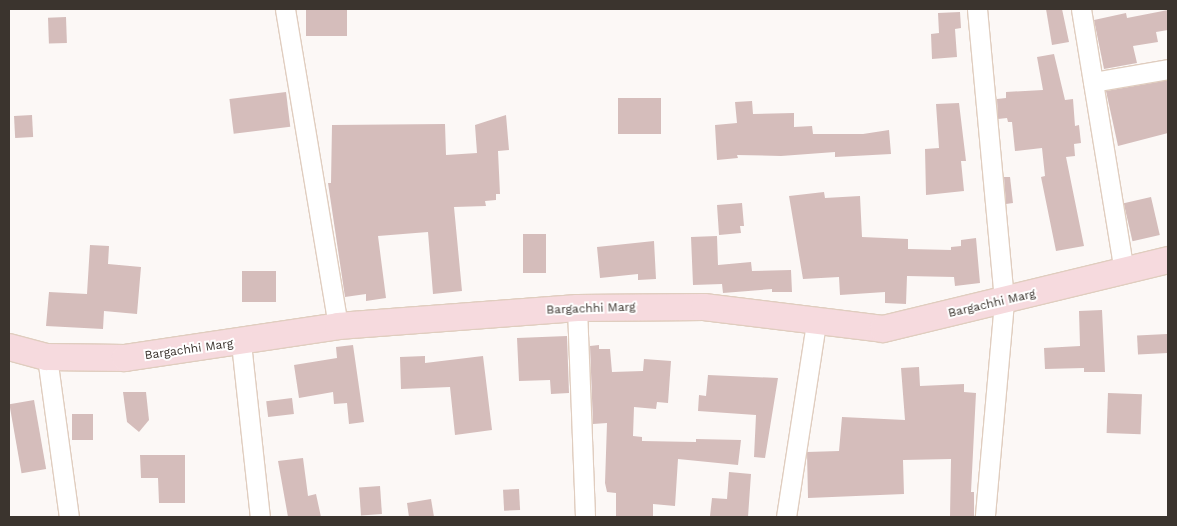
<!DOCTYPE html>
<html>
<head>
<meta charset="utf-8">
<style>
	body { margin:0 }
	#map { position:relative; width:1177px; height:526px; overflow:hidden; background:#fcf8f6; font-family:"Work Sans",sans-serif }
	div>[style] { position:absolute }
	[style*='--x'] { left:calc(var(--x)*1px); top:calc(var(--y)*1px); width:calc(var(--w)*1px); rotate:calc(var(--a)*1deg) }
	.building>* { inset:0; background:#d5bdbb; transform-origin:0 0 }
	.roads { filter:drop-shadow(1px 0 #e0cdbf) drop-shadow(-1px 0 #e0cdbf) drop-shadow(0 1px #e0cdbf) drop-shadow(0 -1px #e0cdbf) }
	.street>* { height:19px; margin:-9.5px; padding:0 9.5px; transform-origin:9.5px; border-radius:9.5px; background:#fff }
	.secondary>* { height:26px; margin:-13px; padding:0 13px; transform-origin:13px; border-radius:13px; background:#f6dade }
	span { translate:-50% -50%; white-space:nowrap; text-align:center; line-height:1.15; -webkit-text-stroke:4px #fff; paint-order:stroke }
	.street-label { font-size:12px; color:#3b342e }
	.frame { position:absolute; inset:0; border:10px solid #3b342e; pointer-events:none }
</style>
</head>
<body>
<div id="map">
	<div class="building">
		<i style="left:306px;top:9px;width:41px;height:27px"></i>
		<i style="clip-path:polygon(1046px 9px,1062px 9px,1069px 42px,1052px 45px)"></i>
		<i style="clip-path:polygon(1168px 10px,1168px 30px,1156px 32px,1158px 42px,1133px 46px,1137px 63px,1104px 69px,1094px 20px,1126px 13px,1127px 18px)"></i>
		<i style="clip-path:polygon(960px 12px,961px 28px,955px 29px,957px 57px,932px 59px,931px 34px,939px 33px,938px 13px)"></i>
		<i style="left:66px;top:17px;width:26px;height:18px;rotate:88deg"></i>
		<i style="clip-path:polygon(1054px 54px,1065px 100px,1073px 99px,1075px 126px,1079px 125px,1081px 143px,1074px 144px,1075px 156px,1066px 157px,1084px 246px,1056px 251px,1041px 177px,1045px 176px,1042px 148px,1015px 151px,1012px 122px,1008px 122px,1007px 118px,998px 119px,997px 99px,1006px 98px,1006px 92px,1043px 90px,1037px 57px)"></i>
		<i style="clip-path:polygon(1168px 80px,1168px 133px,1118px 146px,1106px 91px)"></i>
		<i style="left:286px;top:92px;width:35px;height:57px;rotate:83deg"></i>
		<i style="left:618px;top:98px;width:43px;height:36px"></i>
		<i style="clip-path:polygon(752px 101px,753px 114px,794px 113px,794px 127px,812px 126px,813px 134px,863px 134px,889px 130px,891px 154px,835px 157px,835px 152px,781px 156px,737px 155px,738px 158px,717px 160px,715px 125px,737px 123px,735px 102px)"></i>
		<i style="clip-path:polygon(959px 103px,966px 161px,961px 161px,964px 191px,926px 195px,925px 149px,939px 148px,936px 104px)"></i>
		<i style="left:32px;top:115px;width:22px;height:18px;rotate:87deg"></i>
		<i style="clip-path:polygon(506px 115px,509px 150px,498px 151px,500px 194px,496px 194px,496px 200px,485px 201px,486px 206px,454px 207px,462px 291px,433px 294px,428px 232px,378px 236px,386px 298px,366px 301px,366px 294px,345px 297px,328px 183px,331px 183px,332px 125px,445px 124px,446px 155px,477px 153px,475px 125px)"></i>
		<i style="clip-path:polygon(1004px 177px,1010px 177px,1013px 203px,1006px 204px)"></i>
		<i style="clip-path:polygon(824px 192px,825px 198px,860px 196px,862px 237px,908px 239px,908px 249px,951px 250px,951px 247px,961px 246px,961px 240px,976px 238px,980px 283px,955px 286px,954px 277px,907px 276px,906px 304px,885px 303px,885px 292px,840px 295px,839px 277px,803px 279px,789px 196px)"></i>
		<i style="left:1151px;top:197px;width:39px;height:28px;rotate:77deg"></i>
		<i style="clip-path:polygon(742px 203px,744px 226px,740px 226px,741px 233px,719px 235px,717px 205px)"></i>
		<i style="left:523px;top:234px;width:23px;height:39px"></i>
		<i style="clip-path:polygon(717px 236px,718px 265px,751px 262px,752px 271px,791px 270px,792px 292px,772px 292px,772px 289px,723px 293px,722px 284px,693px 285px,691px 237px)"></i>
		<i style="clip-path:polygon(654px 241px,656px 279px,638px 280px,638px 274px,600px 278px,597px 247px)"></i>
		<i style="clip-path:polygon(90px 245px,109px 246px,108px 264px,141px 267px,137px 314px,104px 311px,103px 329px,46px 326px,49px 292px,87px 294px)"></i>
		<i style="left:276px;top:271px;width:31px;height:34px;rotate:90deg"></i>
		<i style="clip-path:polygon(1102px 310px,1105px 372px,1084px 372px,1084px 368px,1045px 369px,1044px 348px,1080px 346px,1079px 311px)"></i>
		<i style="left:1167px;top:334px;width:19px;height:30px;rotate:87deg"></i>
		<i style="clip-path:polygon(567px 336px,569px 393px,551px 394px,550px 380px,519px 381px,517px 338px)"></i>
		<i style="clip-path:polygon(353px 345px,364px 422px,349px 424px,347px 403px,334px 404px,333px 392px,299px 398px,294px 365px,337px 358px,336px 347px)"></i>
		<i style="clip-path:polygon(599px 345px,599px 349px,610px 349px,612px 372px,643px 371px,644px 359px,671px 361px,668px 403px,657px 402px,656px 409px,634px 407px,633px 436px,642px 437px,642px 441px,696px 442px,696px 439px,741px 440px,738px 465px,678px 459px,675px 506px,653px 504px,653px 517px,616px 517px,616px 493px,607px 492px,605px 483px,607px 423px,593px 424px,590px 346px)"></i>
		<i style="clip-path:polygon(425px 356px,425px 363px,483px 356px,492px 430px,455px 435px,450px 387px,401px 389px,400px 357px)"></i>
		<i style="clip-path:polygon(919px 367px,920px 386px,964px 384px,964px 392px,976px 393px,971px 492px,974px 492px,974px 517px,950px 517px,951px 459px,903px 460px,904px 494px,808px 498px,807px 452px,839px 451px,842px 417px,905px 420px,901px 368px)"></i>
		<i style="clip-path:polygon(708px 375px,778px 378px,765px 458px,754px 457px,756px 415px,698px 411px,699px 395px,706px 396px)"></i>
		<i style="clip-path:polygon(123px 392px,146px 392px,149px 420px,139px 432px,127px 422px)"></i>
		<i style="left:1108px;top:393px;width:34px;height:40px;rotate:2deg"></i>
		<i style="left:292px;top:398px;width:16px;height:26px;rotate:83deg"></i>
		<i style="left:34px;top:400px;width:70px;height:25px;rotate:80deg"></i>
		<i style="left:72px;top:414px;width:21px;height:26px"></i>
		<i style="clip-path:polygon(140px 455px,185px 455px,185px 503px,159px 503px,158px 478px,141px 478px)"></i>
		<i style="clip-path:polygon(303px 458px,308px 496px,316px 494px,321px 517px,288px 517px,278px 461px)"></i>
		<i style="clip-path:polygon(729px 472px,751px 474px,748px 517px,710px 516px,712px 498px,727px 499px)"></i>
		<i style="left:380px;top:486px;width:28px;height:21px;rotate:86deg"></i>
		<i style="left:519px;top:489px;width:21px;height:16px;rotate:87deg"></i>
		<i style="clip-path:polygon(431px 499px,434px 517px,409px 517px,407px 503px)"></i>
	</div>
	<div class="roads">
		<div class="street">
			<i style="--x:285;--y:9;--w:321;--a:80.5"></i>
			<i style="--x:977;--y:9;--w:294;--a:84.7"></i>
			<i style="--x:1004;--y:302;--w:216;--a:95.1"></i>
			<i style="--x:1081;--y:9;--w:266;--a:80.7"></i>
			<i style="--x:1093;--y:82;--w:76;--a:-9.8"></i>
			<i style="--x:577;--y:308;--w:209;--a:87.8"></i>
			<i style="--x:241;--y:343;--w:175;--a:83.8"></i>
			<i style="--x:47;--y:357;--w:162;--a:82.2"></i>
			<i style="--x:786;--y:517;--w:196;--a:-81.2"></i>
		</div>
		<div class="secondary">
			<i style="--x:9;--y:347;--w:39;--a:15"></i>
			<i style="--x:47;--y:357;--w:78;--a:0.7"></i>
			<i style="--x:125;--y:358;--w:215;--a:-8.5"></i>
			<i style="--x:338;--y:326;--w:240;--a:-4.3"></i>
			<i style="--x:577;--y:308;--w:127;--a:-0.5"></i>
			<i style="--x:704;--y:307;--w:180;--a:7"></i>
			<i style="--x:883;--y:329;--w:293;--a:-13.6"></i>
		</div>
	</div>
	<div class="street-label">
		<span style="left:992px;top:304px;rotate:-13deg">Bargachhi Marg</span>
		<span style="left:591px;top:309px;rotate:-2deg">Bargachhi Marg</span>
		<span style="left:189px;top:350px;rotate:-8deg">Bargachhi Marg</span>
	</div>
	<div class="frame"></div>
</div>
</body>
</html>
